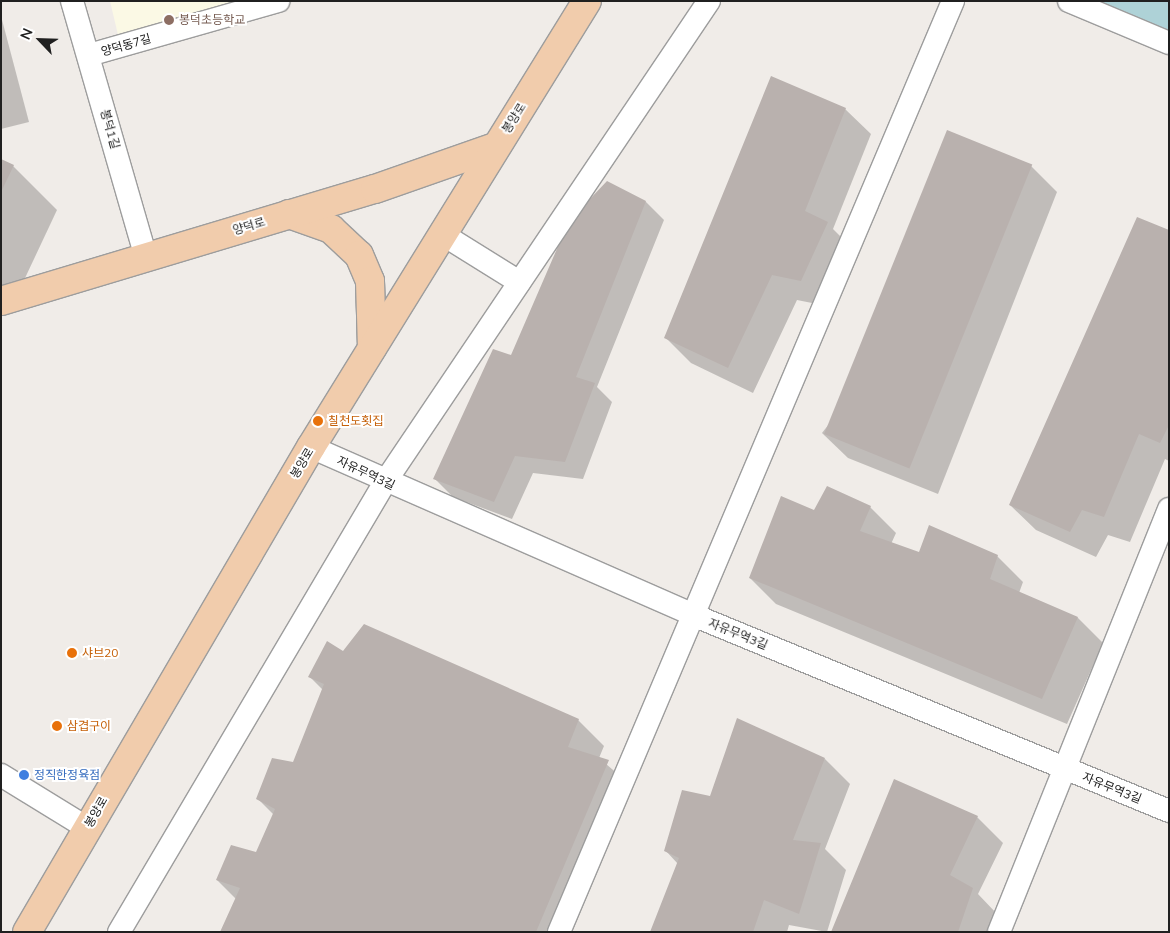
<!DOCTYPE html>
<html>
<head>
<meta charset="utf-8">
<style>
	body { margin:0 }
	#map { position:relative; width:1170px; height:933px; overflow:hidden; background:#f0ece8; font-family:Mulish,"Noto Sans KR",sans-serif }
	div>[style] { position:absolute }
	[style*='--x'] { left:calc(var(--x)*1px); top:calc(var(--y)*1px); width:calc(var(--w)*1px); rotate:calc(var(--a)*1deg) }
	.education>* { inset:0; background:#fbf9e5 }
	.water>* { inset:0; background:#aed2d7 }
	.shadow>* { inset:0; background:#0003 }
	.building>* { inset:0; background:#b9b1ae; transform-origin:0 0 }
	.roads { filter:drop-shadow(1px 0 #9d9d9d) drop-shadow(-1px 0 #9d9d9d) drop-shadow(0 1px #9d9d9d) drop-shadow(0 -1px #9d9d9d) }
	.minor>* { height:22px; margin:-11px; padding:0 11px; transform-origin:11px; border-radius:11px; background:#fff }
	.major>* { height:28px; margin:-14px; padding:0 14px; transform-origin:14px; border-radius:14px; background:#f1ccac }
	.dots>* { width:14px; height:14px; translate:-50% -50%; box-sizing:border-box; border:2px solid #fff; border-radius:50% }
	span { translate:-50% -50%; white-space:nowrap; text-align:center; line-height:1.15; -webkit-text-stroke:4px #fff; paint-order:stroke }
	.education-label { font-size:12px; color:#785e54 }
	.left { translate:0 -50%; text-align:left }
	.street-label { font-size:12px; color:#202020 }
	.food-label { font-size:12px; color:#c56008 }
	.shop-label { font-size:12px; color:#366cbe }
	.frame { position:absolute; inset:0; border:2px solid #202020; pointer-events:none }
	.north { position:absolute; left:15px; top:15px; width:50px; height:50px; -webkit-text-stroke:4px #fff; paint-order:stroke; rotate:294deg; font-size:14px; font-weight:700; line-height:20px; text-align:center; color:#202020 }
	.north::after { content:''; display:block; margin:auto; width:18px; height:22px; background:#202020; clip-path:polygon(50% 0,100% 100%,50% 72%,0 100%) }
</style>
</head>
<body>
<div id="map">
	<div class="education">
		<i style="clip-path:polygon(110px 1px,281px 1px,119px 39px)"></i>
	</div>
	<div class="water">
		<i style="clip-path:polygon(1078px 1px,1169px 1px,1169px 38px)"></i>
	</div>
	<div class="shadow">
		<i style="clip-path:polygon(1px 16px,29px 122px,1px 129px)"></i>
		<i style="clip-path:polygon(845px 109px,871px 134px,833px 229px,852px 248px,827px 306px,797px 300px,753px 393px,691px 363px,665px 337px)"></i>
		<i style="clip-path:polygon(1px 160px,13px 166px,57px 210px,18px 293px,1px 285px)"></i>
		<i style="clip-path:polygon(1031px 166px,1057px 192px,938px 494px,848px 458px,822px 433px)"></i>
		<i style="clip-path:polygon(608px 183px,646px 202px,664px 220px,597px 387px,612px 402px,583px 479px,533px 473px,512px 519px,453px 497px,435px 479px,512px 357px)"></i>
		<i style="clip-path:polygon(1169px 231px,1169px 461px,1165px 459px,1130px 542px,1108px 535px,1096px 557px,1036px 530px,1010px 505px)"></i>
		<i style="clip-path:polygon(870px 507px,896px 533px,891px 544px,919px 554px,997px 556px,1023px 582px,1019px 593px,1078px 618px,1103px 643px,1067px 724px,776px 604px,750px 578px,814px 512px)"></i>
		<i style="clip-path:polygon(343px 652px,578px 720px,604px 746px,599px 758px,633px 787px,572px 932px,222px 932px,236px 899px,217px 880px,257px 853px,274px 815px,258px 799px,294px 764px,323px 690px,310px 677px)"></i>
		<i style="clip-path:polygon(825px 759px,850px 784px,825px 849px,846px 870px,827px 932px,789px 925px,787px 932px,651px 932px,678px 864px,666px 851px,710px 797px)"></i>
		<i style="clip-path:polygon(977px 817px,1003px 843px,978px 894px,998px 915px,992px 932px,832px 932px)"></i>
	</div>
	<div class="building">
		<i style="clip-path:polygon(771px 76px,846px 108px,805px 211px,828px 222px,801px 281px,772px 275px,728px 368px,664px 338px)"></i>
		<i style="left:947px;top:130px;width:92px;height:328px;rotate:22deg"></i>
		<i style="clip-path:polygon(1px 159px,14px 165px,1px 192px)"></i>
		<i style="clip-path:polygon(607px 181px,646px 201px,576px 377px,595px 383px,565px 462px,515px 456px,494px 502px,433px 479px,493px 349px,511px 355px,569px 221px)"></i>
		<i style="clip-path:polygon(1137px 217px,1169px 230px,1169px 425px,1160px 443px,1139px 434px,1104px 517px,1082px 510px,1070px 532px,1009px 505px)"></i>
		<i style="clip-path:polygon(827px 486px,871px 506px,860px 531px,919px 552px,929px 525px,998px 555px,990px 579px,1078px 617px,1042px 699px,749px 578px,781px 496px,814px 510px)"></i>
		<i style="clip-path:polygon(364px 624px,579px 719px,568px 747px,609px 760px,536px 932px,220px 932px,240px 888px,216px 880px,231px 845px,256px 852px,275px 809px,256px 799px,272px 758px,293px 762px,324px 684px,308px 677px,327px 641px,343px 651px)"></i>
		<i style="clip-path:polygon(737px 718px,825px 758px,793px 840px,821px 843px,799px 914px,764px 900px,753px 932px,650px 932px,679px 858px,664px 851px,682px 790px,710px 796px)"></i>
		<i style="clip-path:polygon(894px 779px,978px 816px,950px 875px,973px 888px,958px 932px,831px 932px)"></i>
	</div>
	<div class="roads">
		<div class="minor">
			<i style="--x:72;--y:1;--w:266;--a:73.9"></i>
			<i style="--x:1069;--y:1;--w:108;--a:22.8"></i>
			<i style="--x:89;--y:55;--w:197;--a:-15.9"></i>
			<i style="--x:442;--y:234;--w:91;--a:31.9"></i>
			<i style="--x:311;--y:447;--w:417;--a:23.7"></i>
			<i style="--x:693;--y:615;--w:515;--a:22.38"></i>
			<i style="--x:1;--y:775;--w:101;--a:31.6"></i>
			<i style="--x:119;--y:932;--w:523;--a:-59.41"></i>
			<i style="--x:385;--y:482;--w:580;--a:-56.04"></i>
			<i style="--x:559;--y:932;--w:1011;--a:-67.06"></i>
			<i style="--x:999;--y:932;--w:456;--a:-68.1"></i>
		</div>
		<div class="major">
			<i style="--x:289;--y:214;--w:45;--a:19.7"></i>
			<i style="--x:331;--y:229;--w:38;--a:43"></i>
			<i style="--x:359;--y:255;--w:28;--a:67"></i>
			<i style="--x:370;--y:281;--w:67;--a:88.3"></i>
			<i style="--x:1;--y:301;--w:390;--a:-16.7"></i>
			<i style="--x:375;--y:189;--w:127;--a:-19.3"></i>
			<i style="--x:27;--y:932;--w:562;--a:-59.65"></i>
			<i style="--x:311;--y:447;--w:524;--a:-58.25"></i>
		</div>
	</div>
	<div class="dots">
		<i style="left:169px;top:20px;background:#8d6e63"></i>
		<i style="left:318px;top:421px;background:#e8710a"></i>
		<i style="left:72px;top:653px;background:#e8710a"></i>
		<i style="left:57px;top:726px;background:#e8710a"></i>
		<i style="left:24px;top:775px;background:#3f7fe0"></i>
	</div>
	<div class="education-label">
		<span class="left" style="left:179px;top:20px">봉덕초등학교</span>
	</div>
	<div class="street-label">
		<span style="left:126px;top:45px;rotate:-16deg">양덕동7길</span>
		<span style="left:514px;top:118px;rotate:-58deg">봉양로</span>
		<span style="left:110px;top:129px;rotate:74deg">봉덕1길</span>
		<span style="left:249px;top:226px;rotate:-17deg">양덕로</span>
		<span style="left:302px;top:463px;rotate:-59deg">봉양로</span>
		<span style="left:366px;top:473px;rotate:25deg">자유무역3길</span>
		<span style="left:738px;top:634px;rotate:22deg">자유무역3길</span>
		<span style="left:1112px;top:788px;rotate:22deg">자유무역3길</span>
		<span style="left:96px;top:812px;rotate:-60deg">봉양로</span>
	</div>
	<div class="food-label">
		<span class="left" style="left:328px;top:421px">칠천도횟집</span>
		<span class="left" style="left:82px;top:653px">샤브20</span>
		<span class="left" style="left:67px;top:726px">삼겹구이</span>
	</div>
	<div class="shop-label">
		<span class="left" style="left:34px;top:775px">정직한정육점</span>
	</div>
	<div class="frame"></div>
	<div class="north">N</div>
</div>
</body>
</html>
